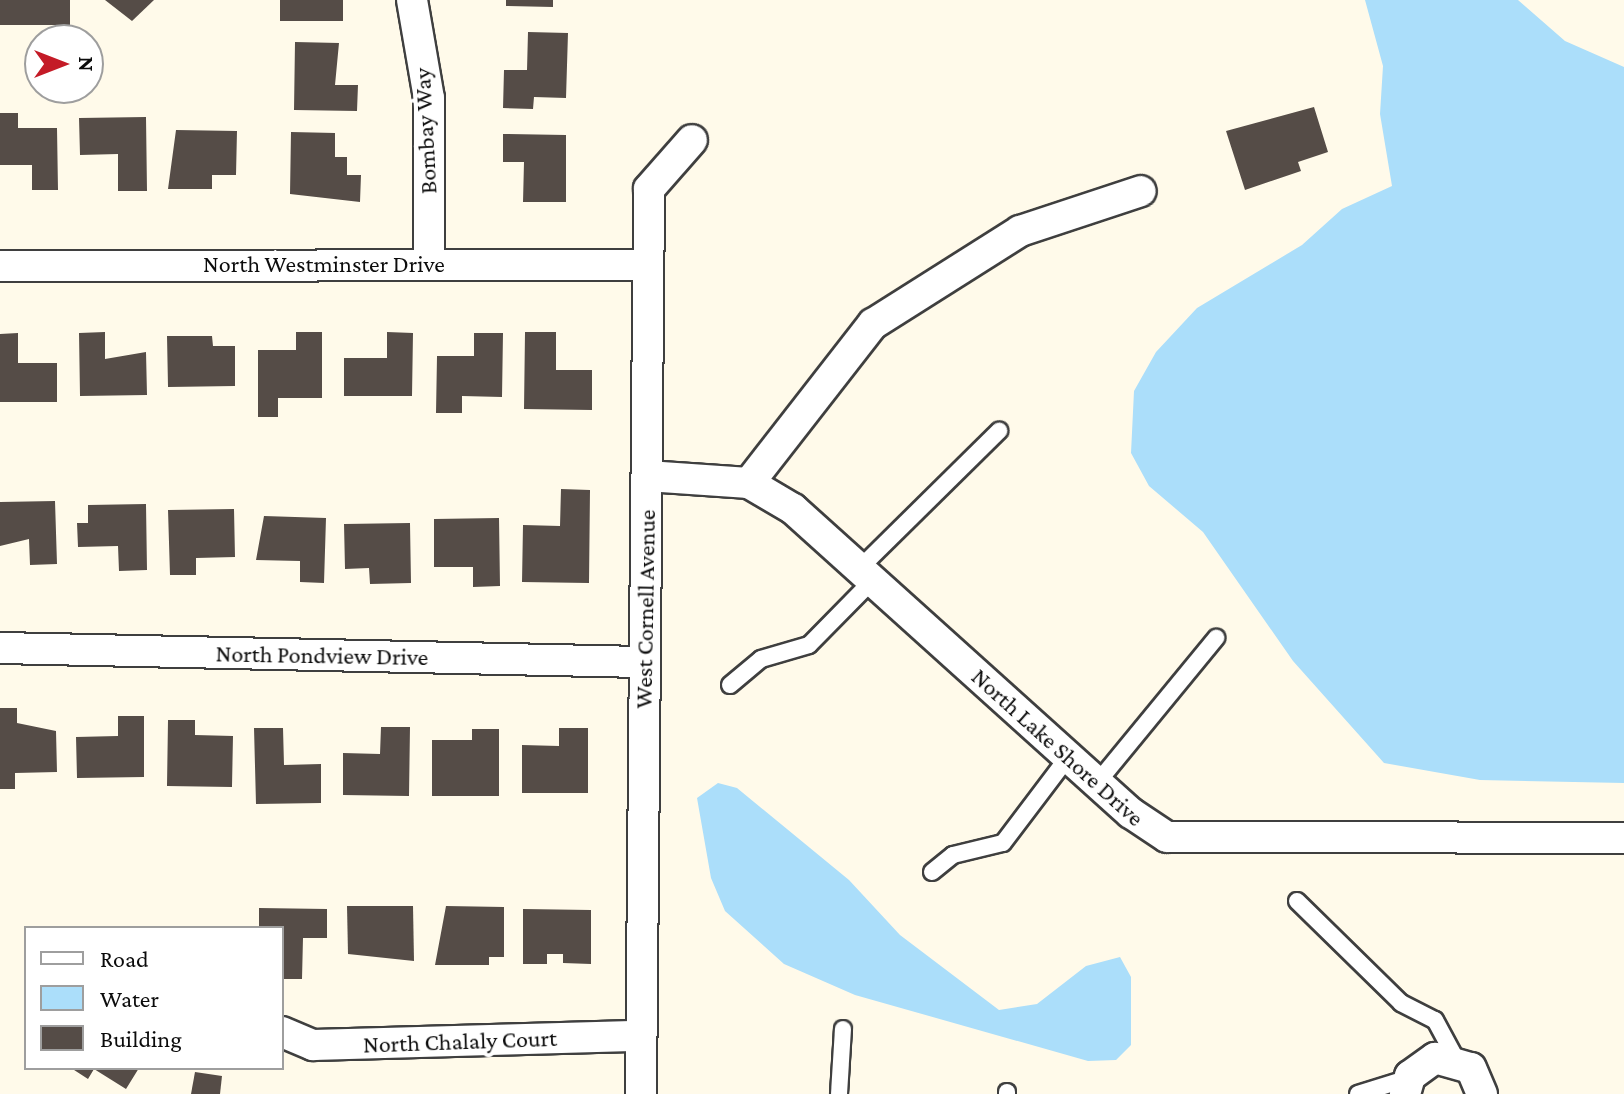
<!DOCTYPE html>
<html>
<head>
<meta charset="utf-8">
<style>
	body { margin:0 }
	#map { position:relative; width:1624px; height:1094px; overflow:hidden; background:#fffaea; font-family:"Crimson Pro",serif }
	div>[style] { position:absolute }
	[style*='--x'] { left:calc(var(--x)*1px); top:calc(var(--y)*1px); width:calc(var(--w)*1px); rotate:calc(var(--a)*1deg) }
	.water>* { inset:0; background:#abdefa }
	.building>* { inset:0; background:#554c47; transform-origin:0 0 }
	.roads { filter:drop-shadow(2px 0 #3f3f3f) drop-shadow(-2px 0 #3f3f3f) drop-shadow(0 2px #3f3f3f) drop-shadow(0 -2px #3f3f3f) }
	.lane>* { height:16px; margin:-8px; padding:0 8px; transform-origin:8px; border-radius:8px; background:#fff }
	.street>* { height:30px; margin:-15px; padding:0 15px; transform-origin:15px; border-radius:15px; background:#fff }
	span { translate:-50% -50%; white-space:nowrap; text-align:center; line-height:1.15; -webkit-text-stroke:8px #fff; paint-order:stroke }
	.street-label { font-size:24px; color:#0c0c0c }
	.legend { position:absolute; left:24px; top:926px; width:260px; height:144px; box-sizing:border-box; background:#fff; border:2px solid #9e9e9e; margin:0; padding:10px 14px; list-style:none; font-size:24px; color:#0c0c0c }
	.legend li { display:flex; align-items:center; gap:16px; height:40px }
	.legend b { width:40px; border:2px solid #9e9e9e }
	.north { position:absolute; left:24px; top:24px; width:80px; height:80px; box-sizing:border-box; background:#fff; border:2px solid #9e9e9e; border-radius:50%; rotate:90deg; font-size:22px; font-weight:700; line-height:32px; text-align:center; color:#0c0c0c }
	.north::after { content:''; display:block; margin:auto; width:28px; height:36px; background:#c41b27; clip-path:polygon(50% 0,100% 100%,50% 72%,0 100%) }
</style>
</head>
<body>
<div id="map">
	<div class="water">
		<i style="clip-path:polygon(1365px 0,1518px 0,1565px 41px,1624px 67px,1624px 783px,1480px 780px,1384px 763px,1293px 661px,1203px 532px,1149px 486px,1131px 453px,1134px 391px,1156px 352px,1197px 308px,1302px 245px,1342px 209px,1392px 186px,1380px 114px,1383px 66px)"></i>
		<i style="clip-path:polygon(718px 783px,737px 788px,849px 880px,900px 935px,999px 1010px,1037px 1004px,1086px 966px,1120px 957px,1131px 977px,1131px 1045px,1116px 1060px,1088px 1061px,855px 995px,784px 964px,725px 911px,711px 878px,697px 798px)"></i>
	</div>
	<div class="building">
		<i style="left:0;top:0;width:70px;height:25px"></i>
		<i style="clip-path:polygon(105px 0,154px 0,132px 21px)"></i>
		<i style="left:280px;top:0;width:63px;height:21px"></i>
		<i style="clip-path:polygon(506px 0,553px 0,553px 7px,506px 6px)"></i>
		<i style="clip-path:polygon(528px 32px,568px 33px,566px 98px,534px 97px,533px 109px,503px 108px,504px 70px,527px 70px)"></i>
		<i style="clip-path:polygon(295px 42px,339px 43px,335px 85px,358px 85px,357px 111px,294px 110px)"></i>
		<i style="clip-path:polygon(1314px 107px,1328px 152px,1298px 162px,1301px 171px,1245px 190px,1226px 131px)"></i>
		<i style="clip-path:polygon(0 113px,18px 113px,18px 128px,57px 128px,58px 190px,32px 190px,32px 165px,0 165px)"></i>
		<i style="clip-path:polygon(146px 117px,147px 191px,118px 191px,118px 154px,80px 155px,79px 118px)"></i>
		<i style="clip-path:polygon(176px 130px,237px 131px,236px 175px,212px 175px,212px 189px,168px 189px)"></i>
		<i style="clip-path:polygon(291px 132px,335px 133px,335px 157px,347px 157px,347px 175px,361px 175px,360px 202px,290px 194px)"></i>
		<i style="clip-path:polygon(503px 134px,566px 135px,566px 202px,523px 202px,524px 162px,503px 162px)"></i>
		<i style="clip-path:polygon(105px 332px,105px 359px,146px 352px,147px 395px,80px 396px,79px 333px)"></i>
		<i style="clip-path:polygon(296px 332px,322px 332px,322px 398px,278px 398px,278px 417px,258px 417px,258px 350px,296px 350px)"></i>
		<i style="clip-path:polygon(387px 332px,413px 333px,412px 396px,344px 396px,344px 358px,387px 358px)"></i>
		<i style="clip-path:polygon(525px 332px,556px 332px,556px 370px,592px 370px,592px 410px,524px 409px)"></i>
		<i style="clip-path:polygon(18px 333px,18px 363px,57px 363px,57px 402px,0 402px,0 334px)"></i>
		<i style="clip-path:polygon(474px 333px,503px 333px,502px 397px,462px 396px,462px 413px,436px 413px,437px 356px,474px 356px)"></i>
		<i style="clip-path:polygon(167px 336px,212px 336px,213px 346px,235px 346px,235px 386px,168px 387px)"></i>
		<i style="clip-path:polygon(561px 489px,590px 490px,589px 583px,522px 582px,523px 525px,560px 526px)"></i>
		<i style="clip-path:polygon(55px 501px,57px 564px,30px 565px,29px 539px,0 546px,0 502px)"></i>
		<i style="clip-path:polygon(146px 504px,147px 570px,119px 571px,118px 546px,78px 547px,77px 523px,88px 523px,88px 505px)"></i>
		<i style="clip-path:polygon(234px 509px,235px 557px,196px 558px,196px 575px,170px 575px,168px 510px)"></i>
		<i style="clip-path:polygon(264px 516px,326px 518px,324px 583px,300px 582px,300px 561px,256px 560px)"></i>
		<i style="clip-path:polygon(499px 518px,500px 586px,473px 587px,473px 567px,434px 567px,434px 519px)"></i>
		<i style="clip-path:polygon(410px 523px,411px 583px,370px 584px,369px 568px,345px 569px,344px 524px)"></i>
		<i style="clip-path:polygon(0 708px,17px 708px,17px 723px,56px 731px,57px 772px,15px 773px,15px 789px,0 789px)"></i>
		<i style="clip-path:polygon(118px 716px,144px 716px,144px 777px,77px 778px,76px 737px,118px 736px)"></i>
		<i style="clip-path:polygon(168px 720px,195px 720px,195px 735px,233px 736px,232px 787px,167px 786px)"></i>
		<i style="clip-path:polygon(381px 727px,410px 727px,409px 796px,343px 795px,343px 753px,380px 754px)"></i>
		<i style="clip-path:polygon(254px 728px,283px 728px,284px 765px,321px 764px,321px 803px,256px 804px)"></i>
		<i style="clip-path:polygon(559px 728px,588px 728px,588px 793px,522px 793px,522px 745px,559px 746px)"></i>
		<i style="clip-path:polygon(472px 729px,499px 729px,499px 796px,432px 796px,432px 740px,472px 740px)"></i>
		<i style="clip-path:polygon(347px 906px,413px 906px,414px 961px,348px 954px)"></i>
		<i style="clip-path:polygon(446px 906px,504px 907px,504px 957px,489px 957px,489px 965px,435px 965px)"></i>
		<i style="clip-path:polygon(259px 908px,327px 909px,327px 938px,303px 938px,302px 979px,282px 979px,282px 928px,259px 928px)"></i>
		<i style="clip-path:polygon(523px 909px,591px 910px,591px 964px,563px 963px,563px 954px,547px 954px,547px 964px,523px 964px)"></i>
		<i style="clip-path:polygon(71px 1068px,139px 1068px,126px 1089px,94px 1069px,88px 1079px)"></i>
		<i style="clip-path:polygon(195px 1072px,222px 1076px,220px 1094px,191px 1094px)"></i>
	</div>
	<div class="roads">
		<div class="lane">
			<i style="--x:859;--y:569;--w:197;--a:-44.6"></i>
			<i style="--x:730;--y:685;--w:40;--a:-40"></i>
			<i style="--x:761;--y:659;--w:50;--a:-16.3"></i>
			<i style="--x:809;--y:645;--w:90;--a:-45.5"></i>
			<i style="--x:1097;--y:783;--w:188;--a:-50.6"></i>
			<i style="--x:932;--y:872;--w:27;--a:-39"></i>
			<i style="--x:953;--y:855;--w:51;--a:-13.5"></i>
			<i style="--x:1003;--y:843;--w:108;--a:-52.9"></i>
			<i style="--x:1297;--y:901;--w:146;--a:44.4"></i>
			<i style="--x:1401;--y:1003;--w:38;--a:27"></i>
			<i style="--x:1435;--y:1020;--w:44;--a:61.7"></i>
			<i style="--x:839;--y:1094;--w:65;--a:-86.5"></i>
			<i style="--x:1007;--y:1094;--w:2;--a:-90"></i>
			<i style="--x:1358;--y:1094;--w:53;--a:-17.4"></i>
		</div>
		<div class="street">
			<i style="--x:412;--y:0;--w:99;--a:80.2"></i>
			<i style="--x:429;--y:98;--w:165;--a:90"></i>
			<i style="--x:0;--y:266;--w:648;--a:-0.09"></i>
			<i style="--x:647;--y:476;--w:102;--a:3.9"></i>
			<i style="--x:749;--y:483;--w:51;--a:30.6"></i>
			<i style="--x:793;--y:509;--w:455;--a:42"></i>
			<i style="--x:1131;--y:813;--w:43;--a:33.7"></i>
			<i style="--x:1167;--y:837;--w:457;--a:0.1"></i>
			<i style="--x:749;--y:483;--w:202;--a:-52.1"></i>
			<i style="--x:873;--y:324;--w:174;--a:-32.3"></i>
			<i style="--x:1020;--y:231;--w:127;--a:-18.3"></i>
			<i style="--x:0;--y:648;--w:644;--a:1.25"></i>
			<i style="--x:282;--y:1032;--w:34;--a:23"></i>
			<i style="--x:313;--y:1045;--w:328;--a:-1.6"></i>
			<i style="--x:641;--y:1094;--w:905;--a:-89.49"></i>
			<i style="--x:649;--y:189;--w:65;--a:-48.7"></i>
			<i style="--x:1405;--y:1094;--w:19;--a:-74"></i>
			<i style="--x:1410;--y:1076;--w:31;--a:-36"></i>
			<i style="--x:1435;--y:1058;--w:37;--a:16"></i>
			<i style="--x:1471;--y:1068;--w:28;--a:67"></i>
		</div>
	</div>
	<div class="street-label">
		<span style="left:425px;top:131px;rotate:-93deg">Bombay Way</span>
		<span style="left:324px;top:264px">North Westminster Drive</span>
		<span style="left:645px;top:609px;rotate:-89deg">West Cornell Avenue</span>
		<span style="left:322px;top:655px;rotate:1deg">North Pondview Drive</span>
		<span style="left:1058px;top:747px;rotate:42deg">North Lake Shore Drive</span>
		<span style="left:460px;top:1041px;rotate:-2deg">North Chalaly Court</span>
	</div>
	<ul class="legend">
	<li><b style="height:10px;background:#fff"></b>Road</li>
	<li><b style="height:22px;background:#abdefa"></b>Water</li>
	<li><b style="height:22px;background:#554c47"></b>Building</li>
	</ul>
	<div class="north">N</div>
</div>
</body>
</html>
